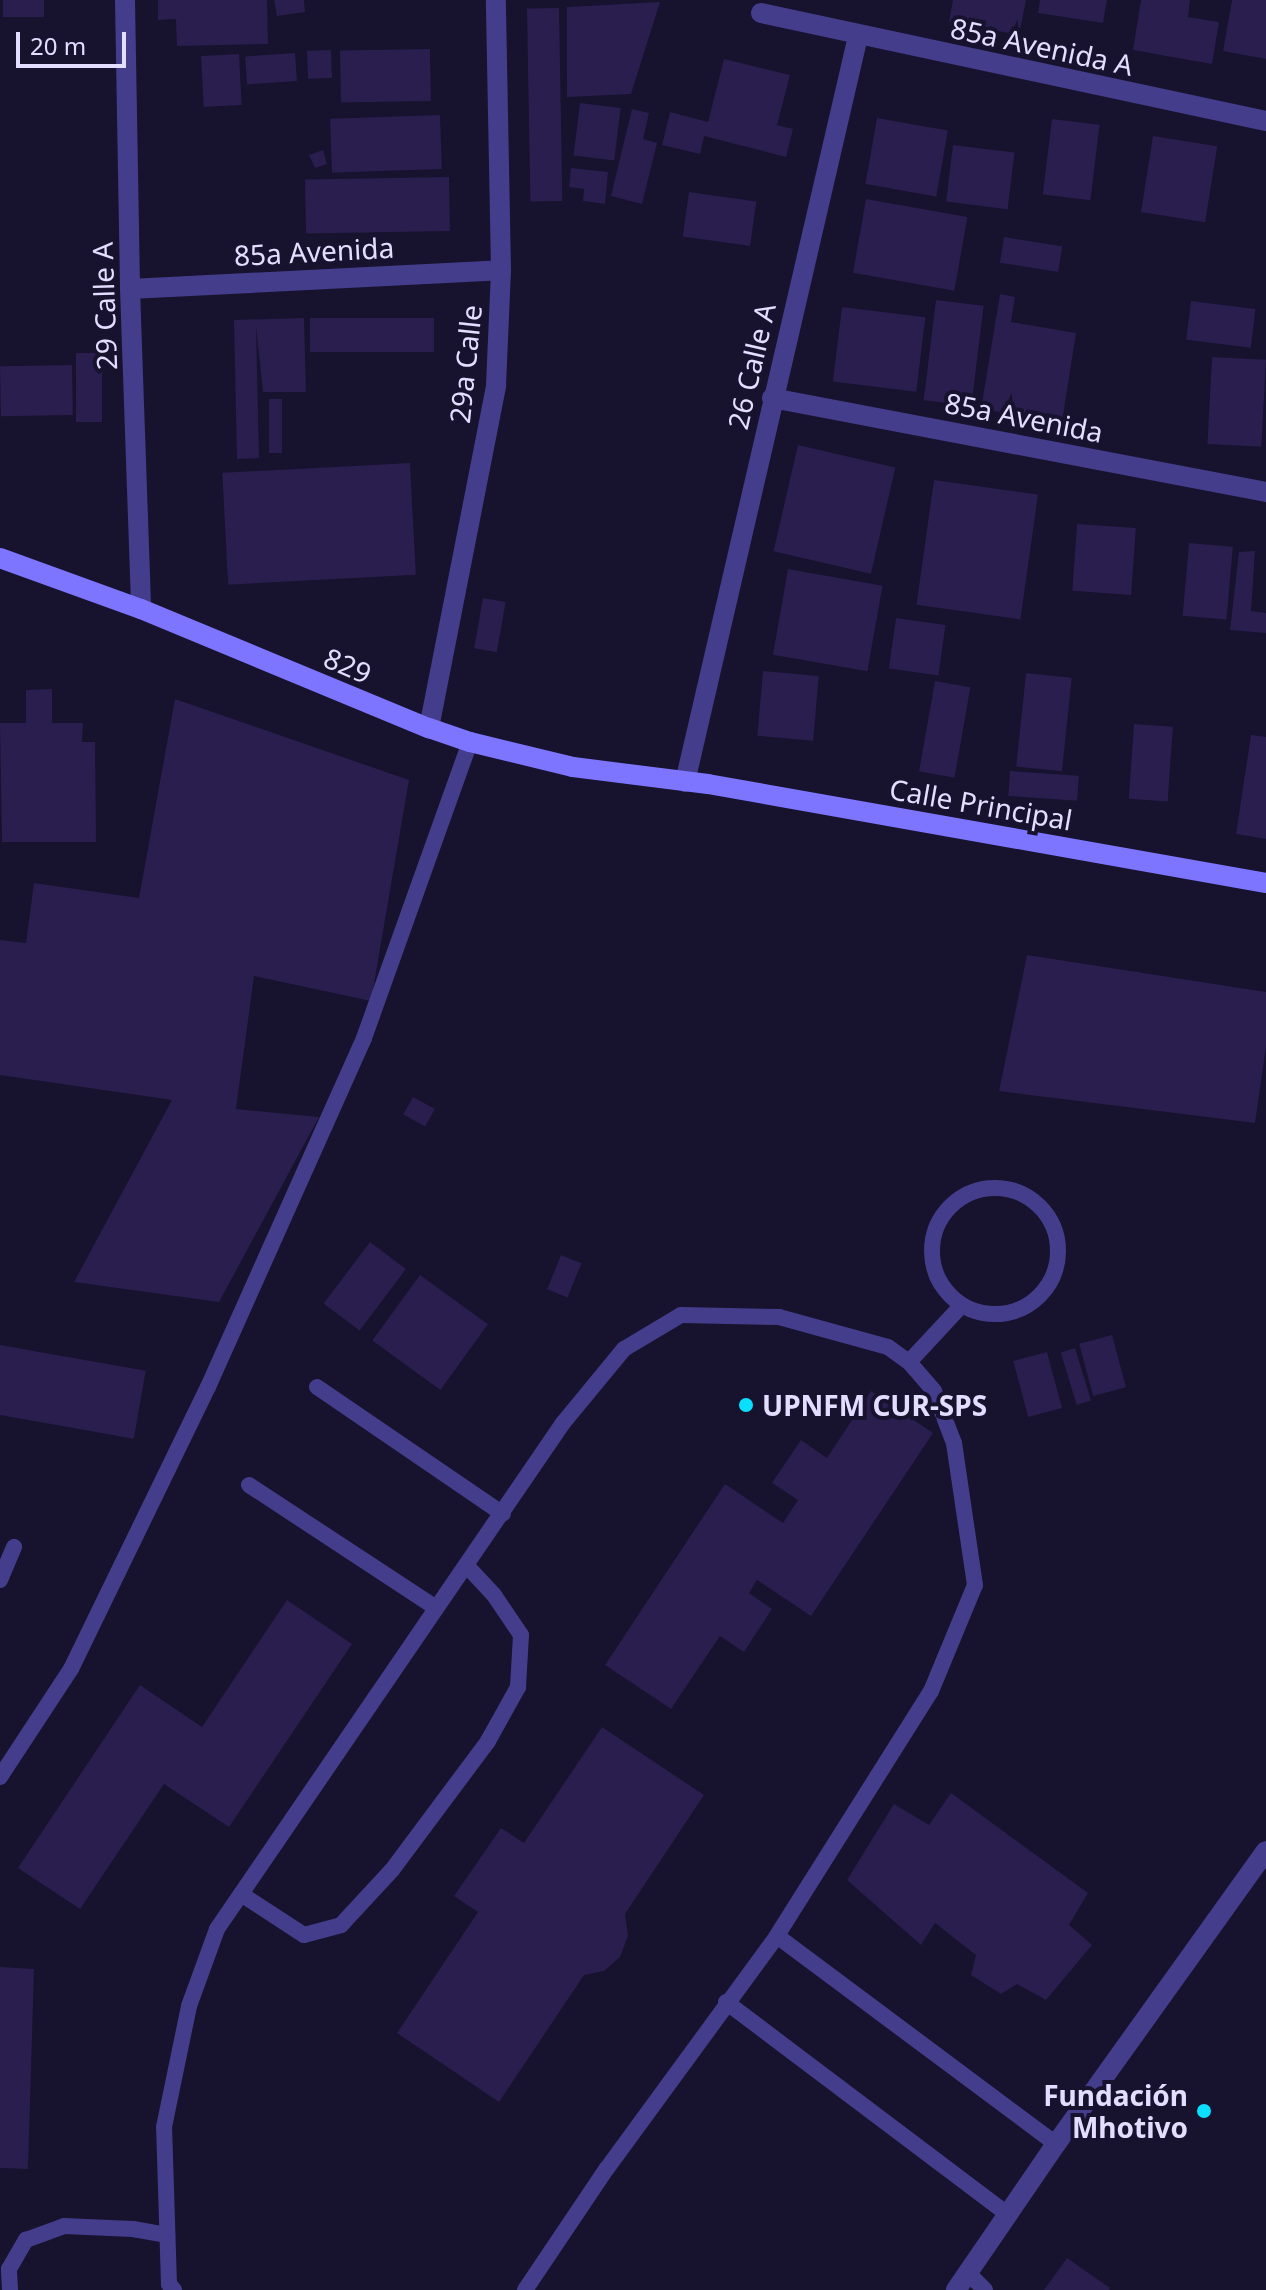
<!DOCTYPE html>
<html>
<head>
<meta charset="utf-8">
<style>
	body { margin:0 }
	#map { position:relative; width:1266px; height:2290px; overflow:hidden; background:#17122d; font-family:"Noto Sans",sans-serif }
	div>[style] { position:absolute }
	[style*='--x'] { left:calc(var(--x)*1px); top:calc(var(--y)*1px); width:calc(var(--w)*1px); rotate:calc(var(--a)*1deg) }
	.building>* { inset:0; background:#291e4e; transform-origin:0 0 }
	.lane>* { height:16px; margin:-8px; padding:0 8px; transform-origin:8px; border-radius:8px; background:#433d8b }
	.lane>.ring { margin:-8px; padding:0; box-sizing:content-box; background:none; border:16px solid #433d8b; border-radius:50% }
	.street>* { height:20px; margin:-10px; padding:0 10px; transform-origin:10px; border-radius:10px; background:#433d8b }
	.secondary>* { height:20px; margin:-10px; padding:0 10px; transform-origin:10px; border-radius:10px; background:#7d75ff }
	.dots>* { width:22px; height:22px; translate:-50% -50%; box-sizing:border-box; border:4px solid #17122d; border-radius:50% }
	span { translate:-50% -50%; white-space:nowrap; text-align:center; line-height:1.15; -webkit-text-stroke:8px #17122d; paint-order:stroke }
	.street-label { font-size:28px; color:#e3deff }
	.poi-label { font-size:28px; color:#e3deff; font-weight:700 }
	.left { translate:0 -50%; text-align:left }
	.right { translate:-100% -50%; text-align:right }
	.scale { position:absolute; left:16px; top:32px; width:110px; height:36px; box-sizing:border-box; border:4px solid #e3deff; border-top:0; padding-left:10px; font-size:24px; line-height:28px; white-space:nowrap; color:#e3deff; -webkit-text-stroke:6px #17122d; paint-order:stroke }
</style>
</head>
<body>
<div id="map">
	<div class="building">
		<i style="left:3px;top:0;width:41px;height:17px"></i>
		<i style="clip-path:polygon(158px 0,267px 0,268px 44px,177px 46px,176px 19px,158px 20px)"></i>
		<i style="clip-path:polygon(274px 0,304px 0,305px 12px,277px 16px)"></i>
		<i style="clip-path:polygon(953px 0,1026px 0,1019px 35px,949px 22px)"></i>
		<i style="clip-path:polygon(1040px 0,1107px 0,1103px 23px,1038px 13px)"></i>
		<i style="clip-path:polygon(1141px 0,1190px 0,1188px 17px,1219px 22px,1212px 64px,1133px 50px)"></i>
		<i style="clip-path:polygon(1232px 0,1266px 0,1266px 59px,1223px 51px)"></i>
		<i style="clip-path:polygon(660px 2px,631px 94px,567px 97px,567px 7px)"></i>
		<i style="left:559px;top:8px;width:193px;height:32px;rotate:89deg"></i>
		<i style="left:430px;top:49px;width:52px;height:90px;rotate:89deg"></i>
		<i style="left:331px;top:50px;width:28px;height:24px;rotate:88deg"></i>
		<i style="left:295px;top:53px;width:28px;height:50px;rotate:86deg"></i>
		<i style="left:239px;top:54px;width:51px;height:38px;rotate:87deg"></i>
		<i style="clip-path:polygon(724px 59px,790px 75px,777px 125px,793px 129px,786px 157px,704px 136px,700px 154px,662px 145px,670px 112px,708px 122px)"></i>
		<i style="left:580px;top:103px;width:41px;height:53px;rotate:7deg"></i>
		<i style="clip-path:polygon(632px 109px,649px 113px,643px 139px,657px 143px,642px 204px,611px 196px)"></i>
		<i style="left:440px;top:115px;width:54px;height:110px;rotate:88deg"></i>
		<i style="left:877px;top:118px;width:72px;height:67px;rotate:10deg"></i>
		<i style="left:1052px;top:119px;width:48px;height:76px;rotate:7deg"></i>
		<i style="left:1153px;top:136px;width:65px;height:77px;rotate:9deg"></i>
		<i style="left:953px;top:145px;width:62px;height:57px;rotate:7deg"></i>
		<i style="clip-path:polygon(323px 150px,327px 164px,315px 168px,309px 155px)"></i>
		<i style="clip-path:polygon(571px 168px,608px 172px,605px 204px,583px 201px,584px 189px,569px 187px)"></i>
		<i style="left:449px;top:177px;width:54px;height:144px;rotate:89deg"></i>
		<i style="left:689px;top:192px;width:68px;height:45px;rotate:8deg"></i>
		<i style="left:866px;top:199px;width:103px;height:75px;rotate:10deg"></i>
		<i style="left:1004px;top:237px;width:59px;height:26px;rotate:9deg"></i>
		<i style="clip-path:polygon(1000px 294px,1015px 297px,1011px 322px,1076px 333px,1062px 422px,981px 409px)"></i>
		<i style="left:936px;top:300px;width:48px;height:101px;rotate:7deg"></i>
		<i style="left:1191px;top:301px;width:65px;height:39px;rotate:7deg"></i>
		<i style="left:842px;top:307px;width:84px;height:75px;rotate:7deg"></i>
		<i style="clip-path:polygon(304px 318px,306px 392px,263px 392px,256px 326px,259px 458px,237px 459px,234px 320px)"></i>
		<i style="left:434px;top:318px;width:34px;height:124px;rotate:90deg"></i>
		<i style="left:76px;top:353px;width:26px;height:69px"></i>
		<i style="left:1212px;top:357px;width:54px;height:87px;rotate:3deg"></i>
		<i style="left:72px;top:365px;width:50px;height:72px;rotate:89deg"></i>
		<i style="left:269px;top:399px;width:13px;height:54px"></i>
		<i style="left:798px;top:445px;width:100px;height:109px;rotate:13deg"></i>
		<i style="left:410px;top:463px;width:112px;height:188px;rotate:87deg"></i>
		<i style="left:934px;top:480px;width:105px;height:126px;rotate:8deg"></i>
		<i style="left:1077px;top:524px;width:59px;height:67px;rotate:4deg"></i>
		<i style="left:1189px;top:543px;width:44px;height:73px;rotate:5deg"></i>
		<i style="clip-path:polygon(1255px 551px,1251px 611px,1266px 613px,1266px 633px,1230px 630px,1239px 552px)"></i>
		<i style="left:788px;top:569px;width:96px;height:87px;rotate:10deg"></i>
		<i style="left:483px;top:598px;width:23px;height:51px;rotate:10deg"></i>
		<i style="left:896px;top:618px;width:50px;height:51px;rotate:8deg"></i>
		<i style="left:763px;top:671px;width:56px;height:65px;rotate:5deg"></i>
		<i style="left:1026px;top:673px;width:46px;height:94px;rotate:6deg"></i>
		<i style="left:935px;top:681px;width:36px;height:92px;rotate:10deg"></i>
		<i style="clip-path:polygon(52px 689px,52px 723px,83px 723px,82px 742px,95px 742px,96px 842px,2px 842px,0 723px,26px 723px,26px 690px)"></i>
		<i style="clip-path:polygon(175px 699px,409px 780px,371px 1001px,254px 976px,236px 1109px,319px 1117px,219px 1302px,74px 1282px,172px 1100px,0 1075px,0 940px,26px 943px,34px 883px,139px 898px)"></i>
		<i style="left:1134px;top:724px;width:39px;height:75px;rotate:4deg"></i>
		<i style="clip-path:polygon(1251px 735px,1266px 737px,1266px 839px,1236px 834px)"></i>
		<i style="left:1010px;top:771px;width:69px;height:25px;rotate:4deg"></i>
		<i style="clip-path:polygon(1027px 955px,1266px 992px,1266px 1047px,1255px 1123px,999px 1091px)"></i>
		<i style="left:413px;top:1097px;width:25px;height:20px;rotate:29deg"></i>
		<i style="left:370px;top:1242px;width:45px;height:77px;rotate:37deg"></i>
		<i style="left:561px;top:1255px;width:22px;height:37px;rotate:22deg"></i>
		<i style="left:420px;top:1275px;width:84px;height:81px;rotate:36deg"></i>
		<i style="left:1112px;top:1335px;width:54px;height:34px;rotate:75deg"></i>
		<i style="left:0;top:1345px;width:148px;height:69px;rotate:10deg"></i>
		<i style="left:1075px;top:1348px;width:55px;height:15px;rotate:73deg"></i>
		<i style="left:1047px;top:1352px;width:58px;height:35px;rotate:75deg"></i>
		<i style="clip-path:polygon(871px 1391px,933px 1433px,811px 1616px,757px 1580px,749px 1593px,772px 1609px,744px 1652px,720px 1636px,671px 1709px,605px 1665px,725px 1484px,783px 1523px,798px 1500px,772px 1483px,801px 1440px,827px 1458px)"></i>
		<i style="clip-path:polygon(287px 1600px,352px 1644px,229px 1827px,164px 1784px,80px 1909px,18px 1868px,140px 1685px,202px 1727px)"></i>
		<i style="clip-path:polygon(602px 1727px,704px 1795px,625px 1914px,628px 1936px,620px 1957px,604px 1971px,584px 1975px,499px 2102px,397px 2033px,478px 1912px,454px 1896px,501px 1828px,524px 1843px)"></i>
		<i style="clip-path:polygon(951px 1793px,1088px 1893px,1069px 1925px,1092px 1945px,1046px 2000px,1017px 1984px,1001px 1994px,971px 1975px,976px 1955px,935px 1923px,921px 1945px,847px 1880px,894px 1804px,929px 1825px)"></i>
		<i style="clip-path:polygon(0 1967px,34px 1969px,28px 2169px,0 2168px)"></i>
		<i style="clip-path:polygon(1067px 2258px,1110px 2288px,1109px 2290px,1044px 2290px)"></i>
	</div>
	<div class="lane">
		<i class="ring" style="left:932px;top:1188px;width:110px;height:110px"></i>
		<i style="--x:909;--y:1362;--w:76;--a:-47.1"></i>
		<i style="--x:317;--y:1387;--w:225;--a:34.3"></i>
		<i style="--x:249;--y:1485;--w:224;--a:33.3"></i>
		<i style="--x:0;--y:1580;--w:36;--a:-67"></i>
		<i style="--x:0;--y:1777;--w:129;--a:-56.7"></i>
		<i style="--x:71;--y:1669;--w:314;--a:-64.1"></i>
		<i style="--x:208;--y:1387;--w:382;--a:-65.9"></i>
		<i style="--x:364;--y:1038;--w:314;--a:-70.3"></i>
		<i style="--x:241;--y:1894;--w:75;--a:33.1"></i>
		<i style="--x:304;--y:1935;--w:38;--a:-15"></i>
		<i style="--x:341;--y:1925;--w:75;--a:-47.2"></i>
		<i style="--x:392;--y:1870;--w:161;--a:-53.3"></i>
		<i style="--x:488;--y:1741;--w:62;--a:-60.9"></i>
		<i style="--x:518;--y:1687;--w:52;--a:-86.7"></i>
		<i style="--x:521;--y:1635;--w:48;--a:-124"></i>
		<i style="--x:494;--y:1595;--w:40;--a:-133"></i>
		<i style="--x:777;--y:1936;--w:348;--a:36.7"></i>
		<i style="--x:726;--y:2002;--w:352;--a:37"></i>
		<i style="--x:968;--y:2273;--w:24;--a:45"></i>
		<i style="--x:10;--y:2290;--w:21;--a:-93"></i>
		<i style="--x:9;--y:2269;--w:34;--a:-60"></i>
		<i style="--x:26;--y:2240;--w:40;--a:-20.2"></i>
		<i style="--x:64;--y:2226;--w:69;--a:2.5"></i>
		<i style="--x:133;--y:2229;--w:35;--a:10"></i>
		<i style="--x:174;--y:2290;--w:8;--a:-130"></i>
		<i style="--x:169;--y:2284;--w:157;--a:-91.8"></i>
		<i style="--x:164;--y:2127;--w:124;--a:-78.3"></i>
		<i style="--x:189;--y:2006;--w:82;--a:-70"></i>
		<i style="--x:217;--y:1929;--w:613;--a:-55.64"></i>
		<i style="--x:563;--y:1423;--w:96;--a:-50.5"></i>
		<i style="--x:624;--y:1349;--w:66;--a:-30.8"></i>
		<i style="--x:681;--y:1315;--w:98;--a:1.2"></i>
		<i style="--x:779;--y:1317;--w:113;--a:15.4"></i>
		<i style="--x:888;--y:1347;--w:26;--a:36"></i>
		<i style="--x:909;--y:1362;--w:38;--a:49"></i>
		<i style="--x:934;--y:1391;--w:56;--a:69"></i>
		<i style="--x:954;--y:1443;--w:144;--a:81.6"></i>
		<i style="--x:975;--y:1585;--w:115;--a:112.5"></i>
		<i style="--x:931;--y:1691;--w:289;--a:122.2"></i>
		<i style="--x:777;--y:1936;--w:288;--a:126.2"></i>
		<i style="--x:607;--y:2168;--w:147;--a:123.9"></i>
	</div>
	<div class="street">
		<i style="--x:125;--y:0;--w:289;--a:89"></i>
		<i style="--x:130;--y:289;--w:320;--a:88"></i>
		<i style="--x:761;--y:13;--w:516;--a:12.07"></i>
		<i style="--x:130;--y:289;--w:371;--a:-2.9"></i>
		<i style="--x:772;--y:398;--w:503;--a:10.77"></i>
		<i style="--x:429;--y:728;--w:349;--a:-78.9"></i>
		<i style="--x:496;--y:385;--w:115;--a:-87.5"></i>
		<i style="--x:501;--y:270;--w:270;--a:-91.1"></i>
		<i style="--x:685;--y:782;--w:766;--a:-76.94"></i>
		<i style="--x:956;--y:2290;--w:177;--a:-55.6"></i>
		<i style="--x:1056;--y:2144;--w:360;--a:-54.4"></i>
	</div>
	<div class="secondary">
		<i style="--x:0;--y:558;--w:150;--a:19.9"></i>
		<i style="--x:141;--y:609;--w:312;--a:22.5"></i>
		<i style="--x:429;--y:728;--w:43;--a:18.9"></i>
		<i style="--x:470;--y:742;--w:106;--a:13.6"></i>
		<i style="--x:573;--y:767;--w:136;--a:7.2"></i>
		<i style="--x:708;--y:784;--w:567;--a:10.06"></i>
	</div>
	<div class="dots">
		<i style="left:746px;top:1405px;background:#0bdffe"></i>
		<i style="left:1204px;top:2111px;background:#0bdffe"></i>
	</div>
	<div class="street-label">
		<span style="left:1042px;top:46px;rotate:12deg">85a Avenida A</span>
		<span style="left:314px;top:251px;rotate:-3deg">85a Avenida</span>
		<span style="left:104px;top:306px;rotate:-92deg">29 Calle A</span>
		<span style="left:465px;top:364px;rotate:-84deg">29a Calle</span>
		<span style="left:751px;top:366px;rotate:-77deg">26 Calle A</span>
		<span style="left:1024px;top:417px;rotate:11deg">85a Avenida</span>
		<span style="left:348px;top:665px;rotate:23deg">829</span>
		<span style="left:981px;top:804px;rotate:10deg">Calle Principal</span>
	</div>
	<div class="poi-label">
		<span class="left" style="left:762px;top:1405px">UPNFM CUR-SPS</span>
		<span class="right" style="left:1188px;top:2111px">Fundación<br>Mhotivo</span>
	</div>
	<div class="scale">20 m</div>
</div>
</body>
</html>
